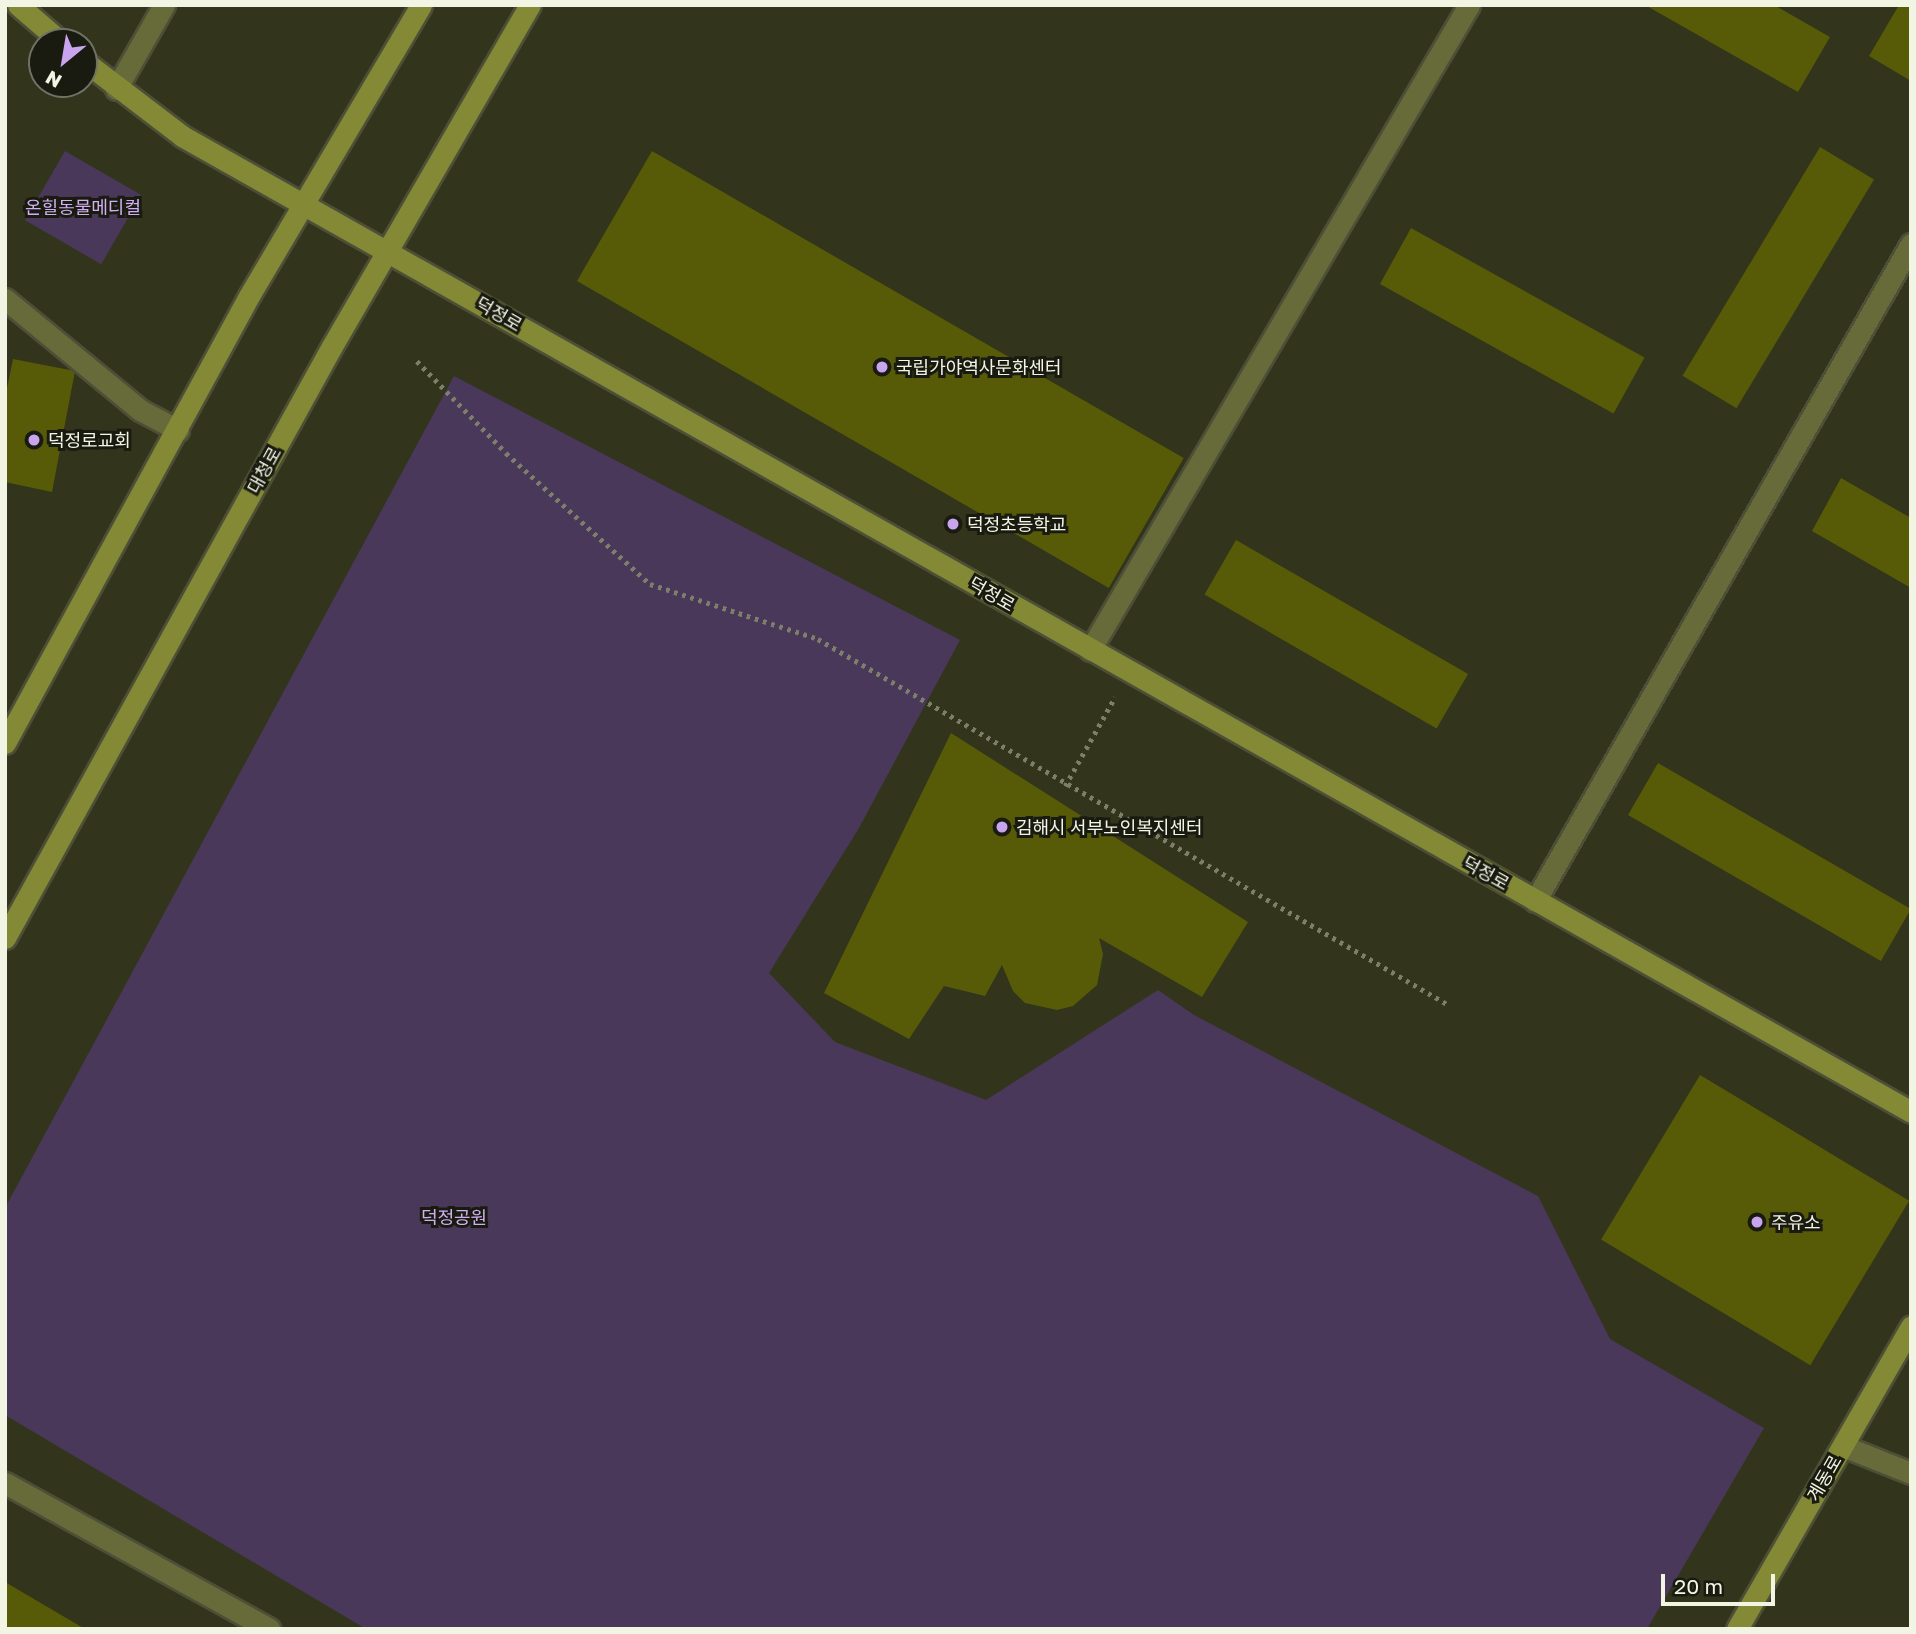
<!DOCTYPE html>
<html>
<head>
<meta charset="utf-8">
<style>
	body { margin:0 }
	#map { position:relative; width:1916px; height:1634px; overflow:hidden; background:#32341b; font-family:"Golos Text","Noto Sans KR",sans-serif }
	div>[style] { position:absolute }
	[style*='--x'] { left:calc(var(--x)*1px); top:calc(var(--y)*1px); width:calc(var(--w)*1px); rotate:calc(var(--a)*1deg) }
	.green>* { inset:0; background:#49385a; transform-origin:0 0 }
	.building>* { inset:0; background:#575b08; transform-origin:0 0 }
	.path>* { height:4.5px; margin-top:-2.25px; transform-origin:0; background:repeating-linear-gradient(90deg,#7d7f6a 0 3.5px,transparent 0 8.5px) }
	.roads { filter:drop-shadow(2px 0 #4d4f37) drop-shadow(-2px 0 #4d4f37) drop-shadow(0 2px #4d4f37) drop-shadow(0 -2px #4d4f37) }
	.lane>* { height:21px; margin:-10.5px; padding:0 10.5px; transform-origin:10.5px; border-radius:10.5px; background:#676b39 }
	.street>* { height:21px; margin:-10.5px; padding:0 10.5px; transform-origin:10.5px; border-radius:10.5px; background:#676b39 }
	.secondary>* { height:21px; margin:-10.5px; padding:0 10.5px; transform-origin:10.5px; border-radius:10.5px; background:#848936 }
	.dots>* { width:19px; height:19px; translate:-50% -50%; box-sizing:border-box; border:4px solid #1a1b10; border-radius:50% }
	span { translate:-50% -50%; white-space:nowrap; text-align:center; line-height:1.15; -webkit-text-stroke:6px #1a1b10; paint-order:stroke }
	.park-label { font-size:18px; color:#d0aff3 }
	.street-label { font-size:18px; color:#f2f4e4 }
	.poi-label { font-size:18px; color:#f2f4e4 }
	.left { translate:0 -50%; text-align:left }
	.frame { position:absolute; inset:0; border:7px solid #f2f4e4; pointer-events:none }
	.north { position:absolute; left:28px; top:28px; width:70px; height:70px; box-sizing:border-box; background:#1a1b10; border:2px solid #707265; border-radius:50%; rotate:210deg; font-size:19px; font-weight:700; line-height:28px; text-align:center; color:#f2f4e4 }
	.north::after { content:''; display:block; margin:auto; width:24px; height:32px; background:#c9a5ee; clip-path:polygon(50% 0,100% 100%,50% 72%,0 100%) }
	.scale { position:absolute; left:1661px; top:1574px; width:114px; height:32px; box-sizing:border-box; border:4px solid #f2f4e4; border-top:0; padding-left:9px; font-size:21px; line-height:24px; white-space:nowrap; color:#f2f4e4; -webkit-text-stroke:5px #1a1b10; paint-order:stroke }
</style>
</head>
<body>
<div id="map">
	<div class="green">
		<i style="left:65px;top:151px;width:88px;height:80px;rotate:30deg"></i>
		<i style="clip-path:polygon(454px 376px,960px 640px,859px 828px,769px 973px,835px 1042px,986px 1100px,1158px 990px,1194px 1015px,1538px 1196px,1610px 1339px,1764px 1428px,1647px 1629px,366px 1629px,5px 1415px,5px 1208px)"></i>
	</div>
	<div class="building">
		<i style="clip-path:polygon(1645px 5px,1774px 5px,1830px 37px,1798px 92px)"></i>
		<i style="clip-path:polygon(1899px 5px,1911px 5px,1911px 81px,1869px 56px)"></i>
		<i style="left:1820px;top:147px;width:63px;height:267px;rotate:31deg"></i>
		<i style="left:652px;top:151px;width:614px;height:150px;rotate:30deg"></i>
		<i style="left:1411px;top:228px;width:267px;height:64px;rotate:29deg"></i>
		<i style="clip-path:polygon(13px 359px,75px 371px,52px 492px,5px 482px,5px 398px)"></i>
		<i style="clip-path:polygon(1841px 478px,1911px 518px,1911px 588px,1812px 531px)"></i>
		<i style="left:1236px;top:540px;width:268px;height:63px;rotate:30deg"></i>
		<i style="clip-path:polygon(951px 733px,1248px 922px,1202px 997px,1099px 938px,1103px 954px,1097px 985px,1073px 1006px,1057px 1010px,1025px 1003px,1013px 991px,1002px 965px,985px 996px,944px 986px,909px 1039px,824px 993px)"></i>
		<i style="left:1658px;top:763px;width:292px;height:60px;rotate:30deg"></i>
		<i style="left:1700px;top:1075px;width:244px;height:192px;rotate:31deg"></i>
		<i style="clip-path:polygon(5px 1582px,85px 1629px,5px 1629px)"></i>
	</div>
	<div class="path">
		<i style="--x:417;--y:361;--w:128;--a:45.9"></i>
		<i style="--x:506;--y:453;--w:195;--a:42.3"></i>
		<i style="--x:650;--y:584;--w:177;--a:18.1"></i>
		<i style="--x:818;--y:639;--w:729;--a:30.12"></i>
		<i style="--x:1065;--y:786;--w:102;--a:-60.7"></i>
	</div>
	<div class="roads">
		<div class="lane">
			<i style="--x:5;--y:299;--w:175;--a:39.4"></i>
			<i style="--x:140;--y:410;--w:43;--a:27.8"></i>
			<i style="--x:1535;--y:901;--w:757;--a:-60.22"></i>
		</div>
		<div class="street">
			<i style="--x:116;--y:89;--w:97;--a:-60.3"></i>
			<i style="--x:1090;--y:650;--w:748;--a:-59.56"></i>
			<i style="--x:1843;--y:1446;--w:73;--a:21.7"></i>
			<i style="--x:5;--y:1483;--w:302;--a:28.9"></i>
		</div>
		<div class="secondary">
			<i style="--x:18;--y:5;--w:57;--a:40.7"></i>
			<i style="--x:84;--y:61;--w:123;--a:37.4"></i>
			<i style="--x:182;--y:136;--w:1985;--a:29.44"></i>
			<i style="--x:5;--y:743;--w:509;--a:-61.37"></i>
			<i style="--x:249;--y:296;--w:338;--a:-59.4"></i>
			<i style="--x:5;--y:938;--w:674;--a:-61.08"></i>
			<i style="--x:331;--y:348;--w:397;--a:-59.9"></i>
			<i style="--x:1737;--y:1629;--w:349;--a:-60.1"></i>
		</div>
	</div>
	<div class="dots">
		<i style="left:882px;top:367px;background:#c9a5ee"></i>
		<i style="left:34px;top:440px;background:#c9a5ee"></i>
		<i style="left:953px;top:524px;background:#c9a5ee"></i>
		<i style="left:1002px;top:827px;background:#c9a5ee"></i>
		<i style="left:1757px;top:1222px;background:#c9a5ee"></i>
	</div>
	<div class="park-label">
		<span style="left:83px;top:207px">온힐동물메디컬</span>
		<span style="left:454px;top:1217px">덕정공원</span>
	</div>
	<div class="street-label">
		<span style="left:499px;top:314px;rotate:30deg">덕정로</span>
		<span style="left:264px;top:470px;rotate:-61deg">대청로</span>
		<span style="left:992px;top:594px;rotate:30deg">덕정로</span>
		<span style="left:1486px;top:873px;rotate:29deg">덕정로</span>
		<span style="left:1824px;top:1478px;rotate:-60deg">계동로</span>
	</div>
	<div class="poi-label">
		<span class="left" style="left:896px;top:367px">국립가야역사문화센터</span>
		<span class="left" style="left:48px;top:440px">덕정로교회</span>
		<span class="left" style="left:967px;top:524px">덕정초등학교</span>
		<span class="left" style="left:1016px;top:827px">김해시 서부노인복지센터</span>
		<span class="left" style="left:1771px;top:1222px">주유소</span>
	</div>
	<div class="frame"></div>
	<div class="north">N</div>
	<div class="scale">20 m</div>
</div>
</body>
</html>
